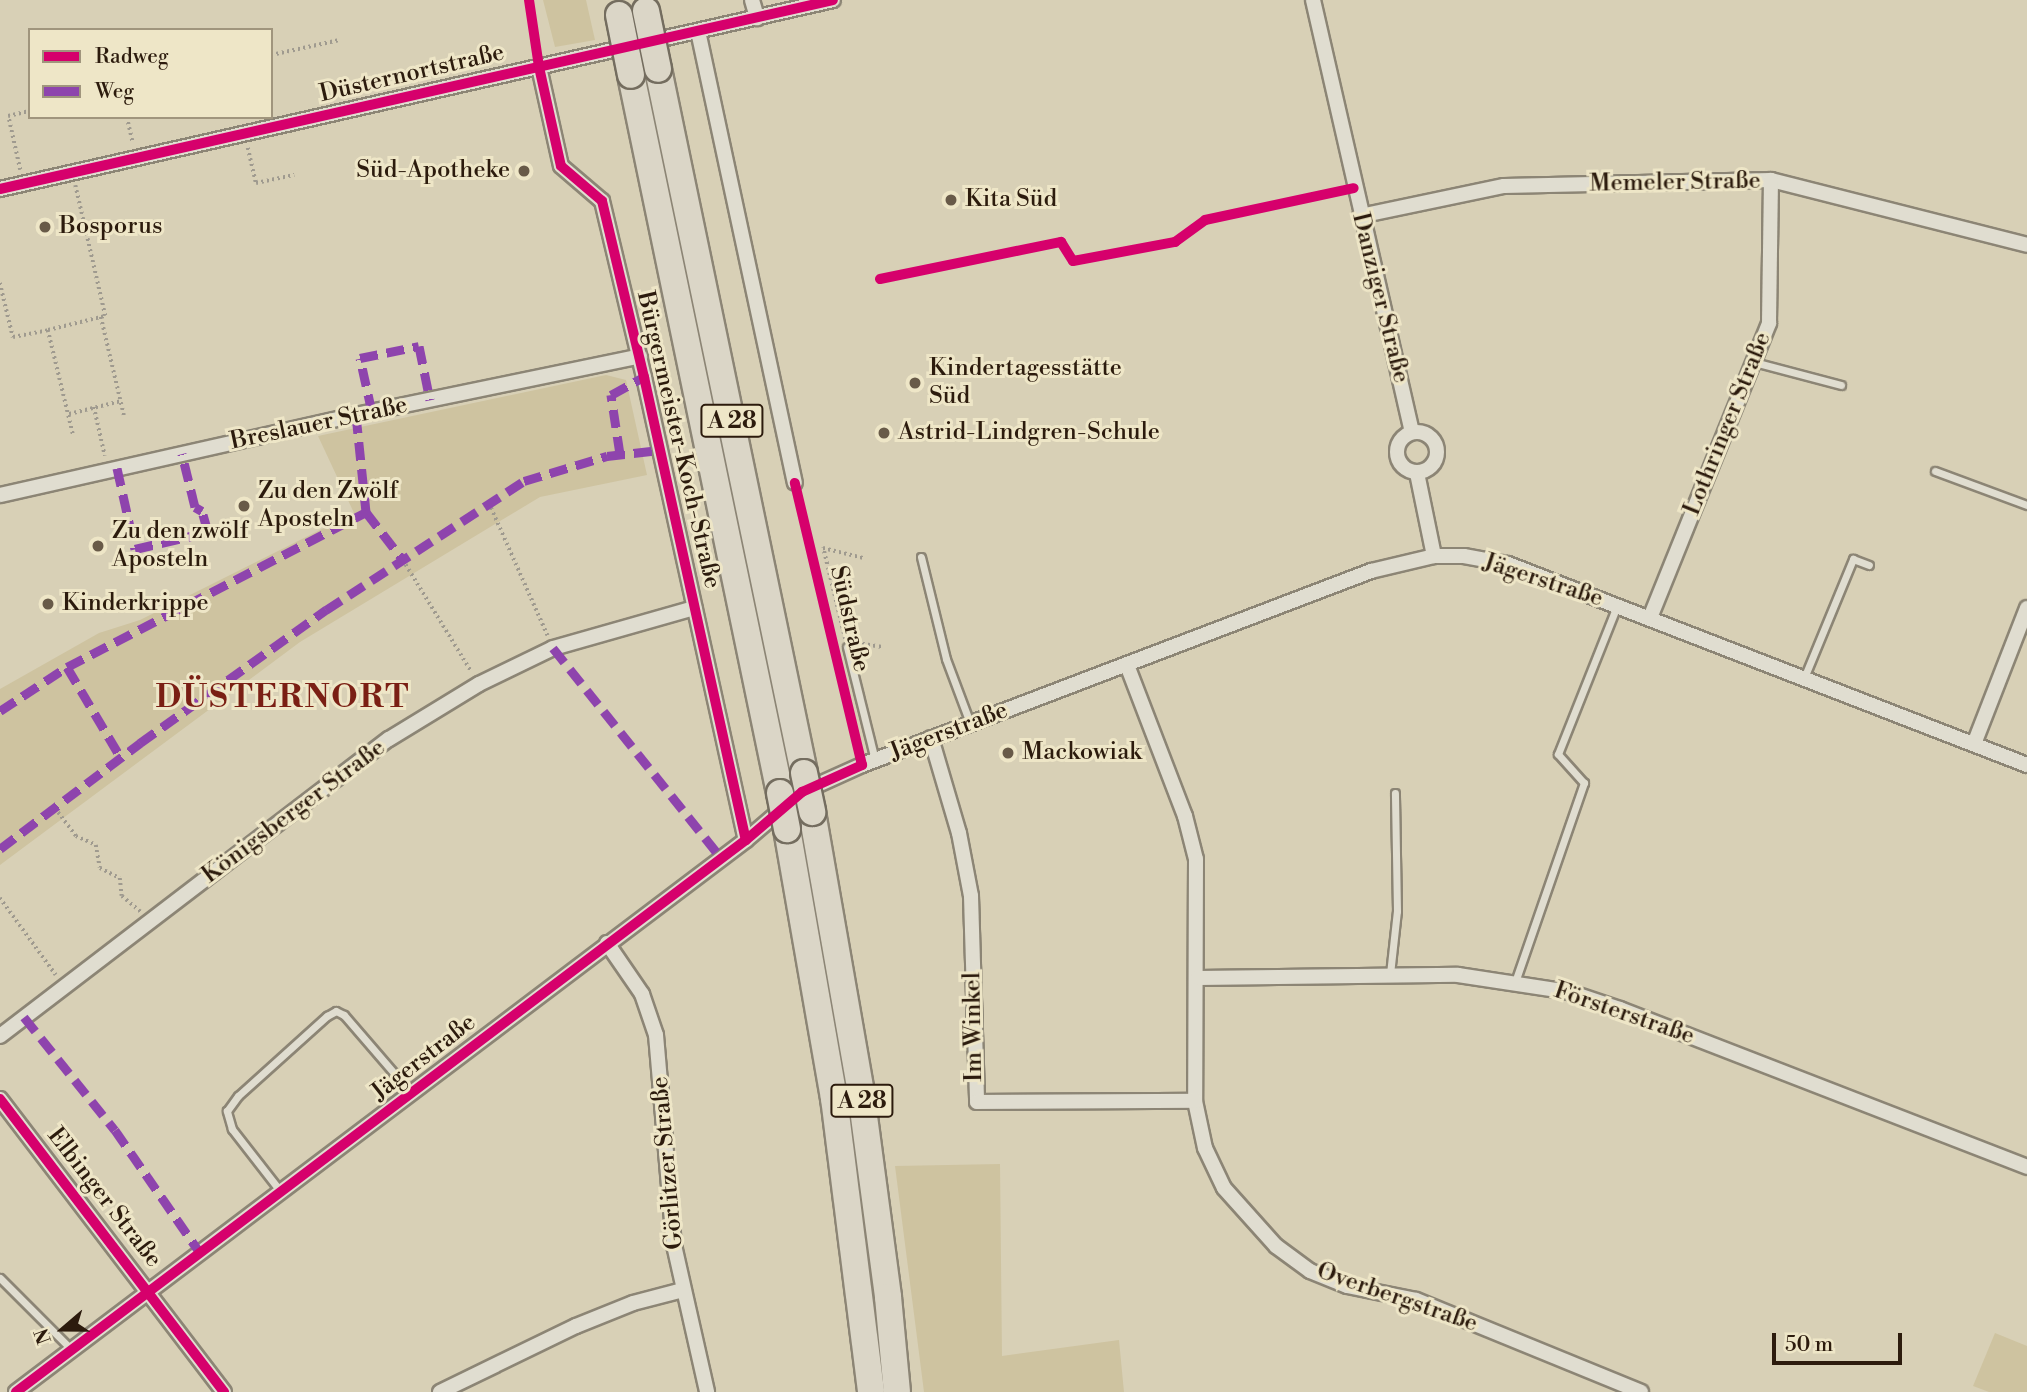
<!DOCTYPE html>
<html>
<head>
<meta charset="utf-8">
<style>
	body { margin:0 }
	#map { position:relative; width:2027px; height:1392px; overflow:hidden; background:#d8d0b6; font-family:"Libre Bodoni",serif }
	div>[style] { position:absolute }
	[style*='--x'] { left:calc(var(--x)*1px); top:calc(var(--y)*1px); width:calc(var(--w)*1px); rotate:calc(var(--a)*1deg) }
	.green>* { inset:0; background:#cec3a0 }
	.path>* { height:3.5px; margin-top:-1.75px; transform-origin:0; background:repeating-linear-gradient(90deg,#9f9a8f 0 2px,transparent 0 5.5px) }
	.roads { filter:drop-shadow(2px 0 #8c8575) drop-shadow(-2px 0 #8c8575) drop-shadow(0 2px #8c8575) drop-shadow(0 -2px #8c8575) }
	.service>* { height:7px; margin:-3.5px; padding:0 3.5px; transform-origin:3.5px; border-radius:3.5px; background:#e0ddd0 }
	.minor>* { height:14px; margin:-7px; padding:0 7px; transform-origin:7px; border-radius:7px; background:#e0ddd0 }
	.minor>.ring { margin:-7px; padding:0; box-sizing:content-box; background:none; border:14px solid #e0ddd0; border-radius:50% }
	.motorway>* { height:26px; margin:-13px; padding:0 13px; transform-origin:13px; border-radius:13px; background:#dbd6c7 }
	.bridges { filter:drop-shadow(2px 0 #746d5f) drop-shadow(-2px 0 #746d5f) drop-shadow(0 2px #746d5f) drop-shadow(0 -2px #746d5f) }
	.motorway-bridge>* { height:26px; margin:-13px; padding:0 13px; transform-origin:13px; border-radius:13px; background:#dbd6c7 }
	.quiet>* { height:9px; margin-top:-4.5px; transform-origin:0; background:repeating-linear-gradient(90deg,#8e44ad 0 18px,transparent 0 27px) }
	.cycleway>* { height:10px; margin:-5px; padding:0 5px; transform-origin:5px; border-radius:5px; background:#d6006c }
	.dots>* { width:19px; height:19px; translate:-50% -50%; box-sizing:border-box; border:4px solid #eee6c7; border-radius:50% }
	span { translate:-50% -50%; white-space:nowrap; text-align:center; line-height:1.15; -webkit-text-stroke:6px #eee6c7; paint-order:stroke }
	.shield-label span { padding:2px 5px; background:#eee6c7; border:2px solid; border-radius:5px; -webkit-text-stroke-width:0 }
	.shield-label { font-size:23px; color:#2c1b0d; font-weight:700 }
	.street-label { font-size:24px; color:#2c1b0d }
	.poi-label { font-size:24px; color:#2c1b0d }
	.right { translate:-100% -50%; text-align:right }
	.left { translate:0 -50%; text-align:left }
	.district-label { font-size:32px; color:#7a1f14; font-weight:700; letter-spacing:2px }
	.legend { position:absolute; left:28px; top:28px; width:245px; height:91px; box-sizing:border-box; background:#eee6c7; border:2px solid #a0957d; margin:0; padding:9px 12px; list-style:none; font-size:21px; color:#2c1b0d }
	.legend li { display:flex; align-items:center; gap:14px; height:35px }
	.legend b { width:35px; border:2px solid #a0957d }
	.north { position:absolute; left:28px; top:1294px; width:70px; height:70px; -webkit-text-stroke:5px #eee6c7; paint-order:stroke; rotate:250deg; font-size:19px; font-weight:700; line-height:28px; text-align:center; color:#2c1b0d }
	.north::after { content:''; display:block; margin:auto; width:24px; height:32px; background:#2c1b0d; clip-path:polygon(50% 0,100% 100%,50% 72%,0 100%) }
	.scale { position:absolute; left:1772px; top:1333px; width:130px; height:32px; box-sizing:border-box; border:4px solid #2c1b0d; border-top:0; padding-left:9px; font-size:21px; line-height:24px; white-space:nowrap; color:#2c1b0d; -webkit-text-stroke:5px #eee6c7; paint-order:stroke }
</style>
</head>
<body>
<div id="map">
	<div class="green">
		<i style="clip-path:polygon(543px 0,586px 0,595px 40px,555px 47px)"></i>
		<i style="clip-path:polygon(606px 375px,626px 380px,647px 475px,540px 497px,300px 642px,0 865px,0 689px,99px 633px,140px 620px,354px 513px,318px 436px)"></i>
		<i style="clip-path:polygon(1000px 1164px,1002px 1356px,1119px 1340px,1124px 1392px,924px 1392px,895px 1166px)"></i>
		<i style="clip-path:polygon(1995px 1333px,2027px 1346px,2027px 1392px,1989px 1392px,1973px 1386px)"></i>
	</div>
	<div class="path">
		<i style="--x:271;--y:55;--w:70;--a:-12.4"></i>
		<i style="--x:47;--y:117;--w:4;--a:76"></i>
		<i style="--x:127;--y:117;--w:26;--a:77"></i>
		<i style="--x:248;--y:148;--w:36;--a:77"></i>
		<i style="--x:256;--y:183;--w:39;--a:-12"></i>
		<i style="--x:20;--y:170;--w:55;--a:-102.5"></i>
		<i style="--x:8;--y:116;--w:23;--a:-13"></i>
		<i style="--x:0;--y:283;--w:56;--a:76.5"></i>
		<i style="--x:13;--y:337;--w:36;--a:-11"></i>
		<i style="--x:48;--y:330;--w:107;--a:76.5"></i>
		<i style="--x:101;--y:317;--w:101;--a:76.8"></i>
		<i style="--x:48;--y:330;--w:59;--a:-13.8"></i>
		<i style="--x:105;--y:316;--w:134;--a:-102.9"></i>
		<i style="--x:94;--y:407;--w:50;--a:77.3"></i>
		<i style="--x:69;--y:414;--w:54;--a:-14"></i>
		<i style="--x:489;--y:503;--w:145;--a:66.1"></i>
		<i style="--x:403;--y:560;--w:130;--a:58.5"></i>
		<i style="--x:834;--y:594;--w:24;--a:12"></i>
		<i style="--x:845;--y:639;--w:94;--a:-103.6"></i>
		<i style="--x:823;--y:548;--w:41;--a:14"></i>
		<i style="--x:857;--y:643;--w:26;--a:9"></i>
		<i style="--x:55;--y:808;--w:35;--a:53"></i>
		<i style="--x:76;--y:836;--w:22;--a:24"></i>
		<i style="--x:96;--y:845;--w:23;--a:80"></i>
		<i style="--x:100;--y:868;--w:22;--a:27"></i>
		<i style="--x:120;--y:878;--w:18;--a:84"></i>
		<i style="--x:122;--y:896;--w:25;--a:40"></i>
		<i style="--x:0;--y:898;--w:95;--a:54"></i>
	</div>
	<div class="roads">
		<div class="service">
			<i style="--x:1754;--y:362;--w:90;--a:14.8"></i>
			<i style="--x:1935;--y:471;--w:98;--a:20.3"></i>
			<i style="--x:921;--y:557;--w:105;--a:76.2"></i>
			<i style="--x:946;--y:659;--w:68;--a:69.4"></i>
			<i style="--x:847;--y:647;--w:116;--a:76.1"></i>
			<i style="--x:1804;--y:678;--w:129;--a:-67.6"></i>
			<i style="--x:1853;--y:559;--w:17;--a:21"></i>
			<i style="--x:1390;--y:974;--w:63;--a:-83.7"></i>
			<i style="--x:1397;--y:911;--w:118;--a:-91"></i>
			<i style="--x:1515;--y:982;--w:211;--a:-70.9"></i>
			<i style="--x:1584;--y:783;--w:39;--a:-132"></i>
			<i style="--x:1558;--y:754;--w:159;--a:-68.3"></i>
			<i style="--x:281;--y:1192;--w:80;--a:-127.9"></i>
			<i style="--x:232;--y:1129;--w:19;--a:-106"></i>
			<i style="--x:227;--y:1111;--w:19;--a:-54"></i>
			<i style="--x:238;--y:1096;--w:120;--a:-42"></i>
			<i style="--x:327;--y:1016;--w:10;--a:-29"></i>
			<i style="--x:336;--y:1011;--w:9;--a:27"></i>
			<i style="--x:344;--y:1015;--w:103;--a:49.3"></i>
			<i style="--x:0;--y:1278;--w:102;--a:45"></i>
		</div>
		<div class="minor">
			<i style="--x:752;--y:0;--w:19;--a:74"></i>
			<i style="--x:1313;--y:0;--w:443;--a:77.1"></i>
			<i style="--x:698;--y:31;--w:462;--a:77.9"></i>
			<i style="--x:539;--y:67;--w:101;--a:77.5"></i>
			<i style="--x:561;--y:166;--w:54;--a:40.5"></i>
			<i style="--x:602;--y:201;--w:181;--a:76.6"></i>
			<i style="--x:644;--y:377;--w:474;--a:77.6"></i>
			<i style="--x:0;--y:189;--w:854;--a:-12.78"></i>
			<i style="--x:1360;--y:216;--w:147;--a:-11.8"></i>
			<i style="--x:1504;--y:186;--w:267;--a:-1.3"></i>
			<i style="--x:1771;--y:180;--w:264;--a:14.2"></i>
			<i class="ring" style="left:1397px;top:432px;width:26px;height:26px"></i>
			<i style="--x:1417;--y:473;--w:85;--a:78.4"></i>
			<i style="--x:0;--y:495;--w:365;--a:-12.7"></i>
			<i style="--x:356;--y:415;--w:290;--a:-11.7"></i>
			<i style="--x:1650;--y:618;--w:318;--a:-68"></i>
			<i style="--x:1769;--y:323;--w:143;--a:-89.2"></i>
			<i style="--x:1127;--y:665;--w:162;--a:69"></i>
			<i style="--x:1185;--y:816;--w:44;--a:75.7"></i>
			<i style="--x:1196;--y:859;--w:242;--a:90.2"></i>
			<i style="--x:1195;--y:1101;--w:48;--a:78"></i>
			<i style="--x:1205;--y:1148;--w:44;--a:64.6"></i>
			<i style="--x:1224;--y:1188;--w:78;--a:48.1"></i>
			<i style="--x:1276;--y:1246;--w:42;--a:36.3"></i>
			<i style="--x:1310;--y:1271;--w:40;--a:22"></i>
			<i style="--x:1347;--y:1286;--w:70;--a:11.5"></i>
			<i style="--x:1416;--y:1300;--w:243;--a:22.2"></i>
			<i style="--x:931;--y:738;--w:99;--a:73.6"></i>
			<i style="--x:959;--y:833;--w:64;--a:79.2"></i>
			<i style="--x:971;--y:896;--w:206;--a:88.3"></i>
			<i style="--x:977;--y:1102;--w:218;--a:-0.3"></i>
			<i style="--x:1974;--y:744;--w:146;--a:-68.7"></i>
			<i style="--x:607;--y:943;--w:62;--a:55.5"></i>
			<i style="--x:642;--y:994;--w:43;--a:71.1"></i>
			<i style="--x:656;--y:1035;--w:211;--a:85.1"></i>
			<i style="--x:674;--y:1245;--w:151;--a:77.3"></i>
			<i style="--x:1198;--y:978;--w:260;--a:-0.7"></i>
			<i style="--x:1458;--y:975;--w:112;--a:8.7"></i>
			<i style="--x:1569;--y:992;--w:54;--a:18.4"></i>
			<i style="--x:1620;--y:1009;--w:437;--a:21.2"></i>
			<i style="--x:0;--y:1036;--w:489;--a:-37.4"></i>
			<i style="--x:389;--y:739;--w:105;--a:-31.4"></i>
			<i style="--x:479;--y:684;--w:82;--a:-25.9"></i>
			<i style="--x:553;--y:648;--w:147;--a:-15.8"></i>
			<i style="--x:0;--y:1099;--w:369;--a:52.6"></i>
			<i style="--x:16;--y:1392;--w:915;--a:-37.1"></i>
			<i style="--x:746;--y:840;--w:74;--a:-40.6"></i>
			<i style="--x:802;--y:792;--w:66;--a:-24.2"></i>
			<i style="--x:862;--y:765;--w:545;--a:-20.86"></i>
			<i style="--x:1371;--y:571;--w:65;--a:-13.4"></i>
			<i style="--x:1434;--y:556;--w:30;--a:0"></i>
			<i style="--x:1464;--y:556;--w:45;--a:10.3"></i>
			<i style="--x:1508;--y:564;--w:557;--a:21.17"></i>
			<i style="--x:440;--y:1392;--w:151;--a:-25.9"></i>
			<i style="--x:576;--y:1326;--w:61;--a:-22"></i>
			<i style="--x:633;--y:1303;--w:52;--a:-14.6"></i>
		</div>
		<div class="motorway">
			<i style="--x:658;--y:69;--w:719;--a:78.28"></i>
			<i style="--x:631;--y:75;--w:733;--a:78.28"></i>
			<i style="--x:812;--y:812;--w:286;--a:80.1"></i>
			<i style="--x:861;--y:1094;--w:205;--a:82.4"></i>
			<i style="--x:888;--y:1297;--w:95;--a:84.6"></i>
			<i style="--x:787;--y:829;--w:273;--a:80.1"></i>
			<i style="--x:834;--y:1098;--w:296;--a:82.8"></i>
		</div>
	</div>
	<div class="bridges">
		<div class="motorway-bridge">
			<i style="--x:646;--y:11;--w:59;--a:78.3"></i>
			<i style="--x:619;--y:15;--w:61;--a:78.7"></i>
			<i style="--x:804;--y:773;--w:40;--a:78"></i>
			<i style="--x:780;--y:793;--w:37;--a:79"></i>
		</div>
	</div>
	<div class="quiet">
		<i style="--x:372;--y:412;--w:55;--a:-102.5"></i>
		<i style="--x:360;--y:358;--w:60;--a:-11.5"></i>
		<i style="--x:419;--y:346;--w:55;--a:78.5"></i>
		<i style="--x:356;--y:415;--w:98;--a:84.1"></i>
		<i style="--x:366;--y:512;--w:61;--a:52.4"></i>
		<i style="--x:620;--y:454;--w:60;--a:-98.7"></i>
		<i style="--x:611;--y:395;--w:38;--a:-29"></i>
		<i style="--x:117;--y:468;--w:83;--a:77.5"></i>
		<i style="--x:135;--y:549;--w:75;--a:-13.1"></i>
		<i style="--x:208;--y:532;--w:22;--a:-106"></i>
		<i style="--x:202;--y:511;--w:8;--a:-150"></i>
		<i style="--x:195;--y:507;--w:55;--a:-103.8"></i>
		<i style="--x:553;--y:648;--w:269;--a:51.3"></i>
		<i style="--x:67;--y:667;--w:106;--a:59.3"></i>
		<i style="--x:0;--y:711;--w:80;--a:-33.3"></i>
		<i style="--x:67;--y:667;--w:337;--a:-27.4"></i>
		<i style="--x:0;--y:849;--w:176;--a:-37.1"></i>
		<i style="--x:140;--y:743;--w:229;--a:-35.6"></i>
		<i style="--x:326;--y:610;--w:236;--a:-33.1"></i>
		<i style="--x:524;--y:481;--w:87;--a:-16.8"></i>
		<i style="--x:607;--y:456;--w:53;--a:-6.5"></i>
		<i style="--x:24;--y:1017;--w:145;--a:51.2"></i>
		<i style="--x:115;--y:1130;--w:151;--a:55.3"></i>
	</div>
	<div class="cycleway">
		<i style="--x:529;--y:0;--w:68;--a:81.5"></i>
		<i style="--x:539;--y:67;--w:101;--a:77.5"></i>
		<i style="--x:561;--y:166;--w:54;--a:40.5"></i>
		<i style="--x:602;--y:201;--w:181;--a:76.6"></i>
		<i style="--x:644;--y:377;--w:474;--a:77.6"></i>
		<i style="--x:0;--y:189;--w:854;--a:-12.78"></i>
		<i style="--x:880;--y:279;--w:185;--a:-11.6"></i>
		<i style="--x:1061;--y:242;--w:22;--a:58"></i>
		<i style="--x:1073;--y:261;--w:104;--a:-10.6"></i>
		<i style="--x:1175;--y:242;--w:37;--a:-36"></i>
		<i style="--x:1205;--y:220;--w:152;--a:-12.1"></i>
		<i style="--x:0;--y:1099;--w:369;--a:52.6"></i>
		<i style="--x:16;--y:1392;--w:915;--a:-37.1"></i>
		<i style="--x:746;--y:840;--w:74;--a:-40.6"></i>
		<i style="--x:802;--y:792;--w:66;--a:-24.2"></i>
		<i style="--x:862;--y:765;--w:290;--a:-103.4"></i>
	</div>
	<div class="dots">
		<i style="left:524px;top:171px;background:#685a48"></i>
		<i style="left:951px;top:200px;background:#685a48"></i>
		<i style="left:45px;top:227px;background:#685a48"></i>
		<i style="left:915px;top:383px;background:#685a48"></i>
		<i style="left:884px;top:433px;background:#685a48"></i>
		<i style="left:244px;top:506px;background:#685a48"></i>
		<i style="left:98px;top:546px;background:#685a48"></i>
		<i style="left:48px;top:604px;background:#685a48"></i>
		<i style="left:1008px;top:753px;background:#685a48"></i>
	</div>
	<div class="shield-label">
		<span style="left:732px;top:421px">A 28</span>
		<span style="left:862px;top:1101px">A 28</span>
	</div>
	<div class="street-label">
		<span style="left:412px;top:74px;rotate:-13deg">Düsternortstraße</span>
		<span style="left:1675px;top:183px;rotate:-1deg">Memeler Straße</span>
		<span style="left:1380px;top:298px;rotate:76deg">Danziger Straße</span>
		<span style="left:319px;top:424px;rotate:-12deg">Breslauer Straße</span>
		<span style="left:1728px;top:424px;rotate:-68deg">Lothringer Straße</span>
		<span style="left:678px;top:440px;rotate:77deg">Bürgermeister-Koch-Straße</span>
		<span style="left:1543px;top:581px;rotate:18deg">Jägerstraße</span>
		<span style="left:849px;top:619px;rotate:77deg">Südstraße</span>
		<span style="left:949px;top:732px;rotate:-21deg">Jägerstraße</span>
		<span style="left:294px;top:812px;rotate:-37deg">Königsberger Straße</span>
		<span style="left:1624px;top:1014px;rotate:19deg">Försterstraße</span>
		<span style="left:974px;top:1027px;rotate:-91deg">Im Winkel</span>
		<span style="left:424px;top:1058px;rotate:-38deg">Jägerstraße</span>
		<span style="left:668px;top:1163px;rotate:-95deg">Görlitzer Straße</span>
		<span style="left:104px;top:1198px;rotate:52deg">Elbinger Straße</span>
		<span style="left:1397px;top:1298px;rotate:19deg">Overbergstraße</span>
	</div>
	<div class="poi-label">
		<span class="right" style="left:510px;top:171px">Süd-Apotheke</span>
		<span class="left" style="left:965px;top:200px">Kita Süd</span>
		<span class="left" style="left:59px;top:227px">Bosporus</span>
		<span class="left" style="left:929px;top:383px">Kindertagesstätte<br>Süd</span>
		<span class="left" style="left:898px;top:433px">Astrid-Lindgren-Schule</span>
		<span class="left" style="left:258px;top:506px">Zu den Zwölf<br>Aposteln</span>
		<span class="left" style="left:112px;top:546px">Zu den zwölf<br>Aposteln</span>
		<span class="left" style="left:62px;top:604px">Kinderkrippe</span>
		<span class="left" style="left:1022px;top:753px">Mackowiak</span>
	</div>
	<div class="district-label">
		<span style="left:283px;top:697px">DÜSTERNORT</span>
	</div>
	<ul class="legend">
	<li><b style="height:9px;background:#d6006c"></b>Radweg</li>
	<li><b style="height:9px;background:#8e44ad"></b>Weg</li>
	</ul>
	<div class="north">N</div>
	<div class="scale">50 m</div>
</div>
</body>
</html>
